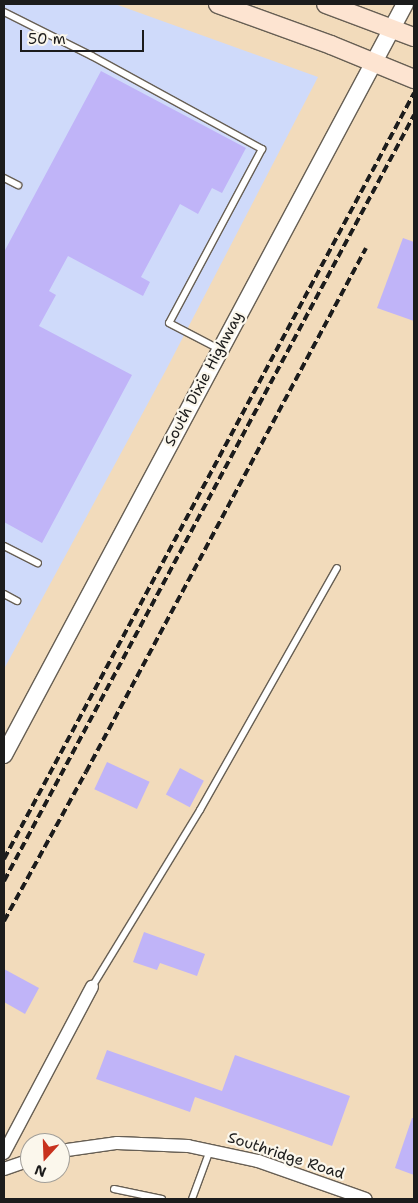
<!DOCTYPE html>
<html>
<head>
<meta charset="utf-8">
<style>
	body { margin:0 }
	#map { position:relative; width:418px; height:1203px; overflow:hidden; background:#f2dbbb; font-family:"Shantell Sans",sans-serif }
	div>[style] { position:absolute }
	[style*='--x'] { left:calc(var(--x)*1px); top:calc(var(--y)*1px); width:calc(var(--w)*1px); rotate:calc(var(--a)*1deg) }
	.built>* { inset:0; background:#cfdafa }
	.building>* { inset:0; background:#c0b4f8; transform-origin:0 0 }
	.roads { filter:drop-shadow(1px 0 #675f54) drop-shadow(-1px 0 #675f54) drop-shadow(0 1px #675f54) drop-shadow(0 -1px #675f54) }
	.service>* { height:6px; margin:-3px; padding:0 3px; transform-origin:3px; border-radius:3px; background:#fff }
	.minor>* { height:12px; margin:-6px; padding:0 6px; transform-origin:6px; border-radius:6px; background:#fff }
	.tertiary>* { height:16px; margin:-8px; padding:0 8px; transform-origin:8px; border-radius:8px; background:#fff }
	.secondary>* { height:18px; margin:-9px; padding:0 9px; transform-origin:9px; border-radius:9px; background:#fde4d1 }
	.rail>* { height:4px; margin-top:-2px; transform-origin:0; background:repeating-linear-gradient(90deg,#1c1c1c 0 8px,transparent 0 12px) }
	span { translate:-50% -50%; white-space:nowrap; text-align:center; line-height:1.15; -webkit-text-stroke:4.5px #fbf7ec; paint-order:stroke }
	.street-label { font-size:15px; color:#1c1c1c }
	.frame { position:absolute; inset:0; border:5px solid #1c1c1c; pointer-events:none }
	.north { position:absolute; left:20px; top:1133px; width:50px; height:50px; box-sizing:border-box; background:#fbf7ec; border:1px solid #a29f99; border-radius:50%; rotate:200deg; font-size:14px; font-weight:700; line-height:20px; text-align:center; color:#1c1c1c }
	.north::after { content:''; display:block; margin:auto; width:18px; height:22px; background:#c8321e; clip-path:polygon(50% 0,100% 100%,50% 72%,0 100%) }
	.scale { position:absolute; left:20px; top:30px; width:124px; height:22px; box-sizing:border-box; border:2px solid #1c1c1c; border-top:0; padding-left:6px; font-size:15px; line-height:18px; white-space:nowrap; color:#1c1c1c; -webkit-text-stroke:4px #fbf7ec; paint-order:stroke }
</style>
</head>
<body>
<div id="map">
	<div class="built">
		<i style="clip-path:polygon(4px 4px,115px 4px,318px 77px,166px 370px,4px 669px)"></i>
	</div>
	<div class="building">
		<i style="clip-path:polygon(101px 71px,246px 148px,222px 193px,212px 188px,198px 214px,180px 204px,141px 277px,150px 282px,143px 296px,68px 256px,49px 291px,56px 295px,39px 326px,132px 375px,42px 543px,4px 522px,4px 252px)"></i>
		<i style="clip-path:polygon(403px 238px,414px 242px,414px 321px,377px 308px)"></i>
		<i style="left:107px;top:762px;width:47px;height:30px;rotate:25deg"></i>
		<i style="left:180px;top:768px;width:27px;height:30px;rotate:28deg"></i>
		<i style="clip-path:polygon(144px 932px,205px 954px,197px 976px,160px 963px,157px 970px,133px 962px)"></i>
		<i style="clip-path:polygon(4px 969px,39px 988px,25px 1014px,4px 1002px)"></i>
		<i style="clip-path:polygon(107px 1050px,222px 1091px,235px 1055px,350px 1096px,332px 1146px,195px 1097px,190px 1112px,96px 1079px)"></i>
		<i style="clip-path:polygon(412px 1118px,414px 1118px,414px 1175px,395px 1168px)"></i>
	</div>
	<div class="roads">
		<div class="service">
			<i style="--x:4;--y:12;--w:98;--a:26.6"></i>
			<i style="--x:92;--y:56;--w:194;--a:28.7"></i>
			<i style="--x:262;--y:149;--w:197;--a:118.1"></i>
			<i style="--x:169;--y:323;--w:56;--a:27.5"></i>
			<i style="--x:4;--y:178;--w:16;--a:27"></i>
			<i style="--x:4;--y:546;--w:38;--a:27"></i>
			<i style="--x:4;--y:594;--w:15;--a:28"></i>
			<i style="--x:92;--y:987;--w:207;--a:-58.6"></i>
			<i style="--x:200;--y:810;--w:278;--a:-60.5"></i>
			<i style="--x:114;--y:1189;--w:49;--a:11.8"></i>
			<i style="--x:192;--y:1199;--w:52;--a:-69.8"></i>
		</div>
		<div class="minor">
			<i style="--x:60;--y:1151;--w:58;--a:-8"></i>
			<i style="--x:117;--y:1143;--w:71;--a:2.4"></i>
			<i style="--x:188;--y:1146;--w:72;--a:12.1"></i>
			<i style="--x:258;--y:1161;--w:114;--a:19.4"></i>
			<i style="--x:4;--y:1153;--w:188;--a:-62.1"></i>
			<i style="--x:4;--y:1169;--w:28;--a:-19"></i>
		</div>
		<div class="tertiary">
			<i style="--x:4;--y:755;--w:851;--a:-61.9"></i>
		</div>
		<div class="secondary">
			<i style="--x:218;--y:4;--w:120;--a:19.9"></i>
			<i style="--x:331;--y:45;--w:90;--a:22.3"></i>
			<i style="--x:326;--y:4;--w:94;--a:20.6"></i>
		</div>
	</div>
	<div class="rail">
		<i style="--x:4;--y:859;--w:869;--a:-61.84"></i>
		<i style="--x:4;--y:881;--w:869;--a:-61.84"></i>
		<i style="--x:4;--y:921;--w:170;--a:-61.2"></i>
		<i style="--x:86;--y:772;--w:594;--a:-61.88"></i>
	</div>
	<div class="street-label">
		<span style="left:204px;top:379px;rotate:-62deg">South Dixie Highway</span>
		<span style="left:286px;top:1156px;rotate:18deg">Southridge Road</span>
	</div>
	<div class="frame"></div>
	<div class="north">N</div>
	<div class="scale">50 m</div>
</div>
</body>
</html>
